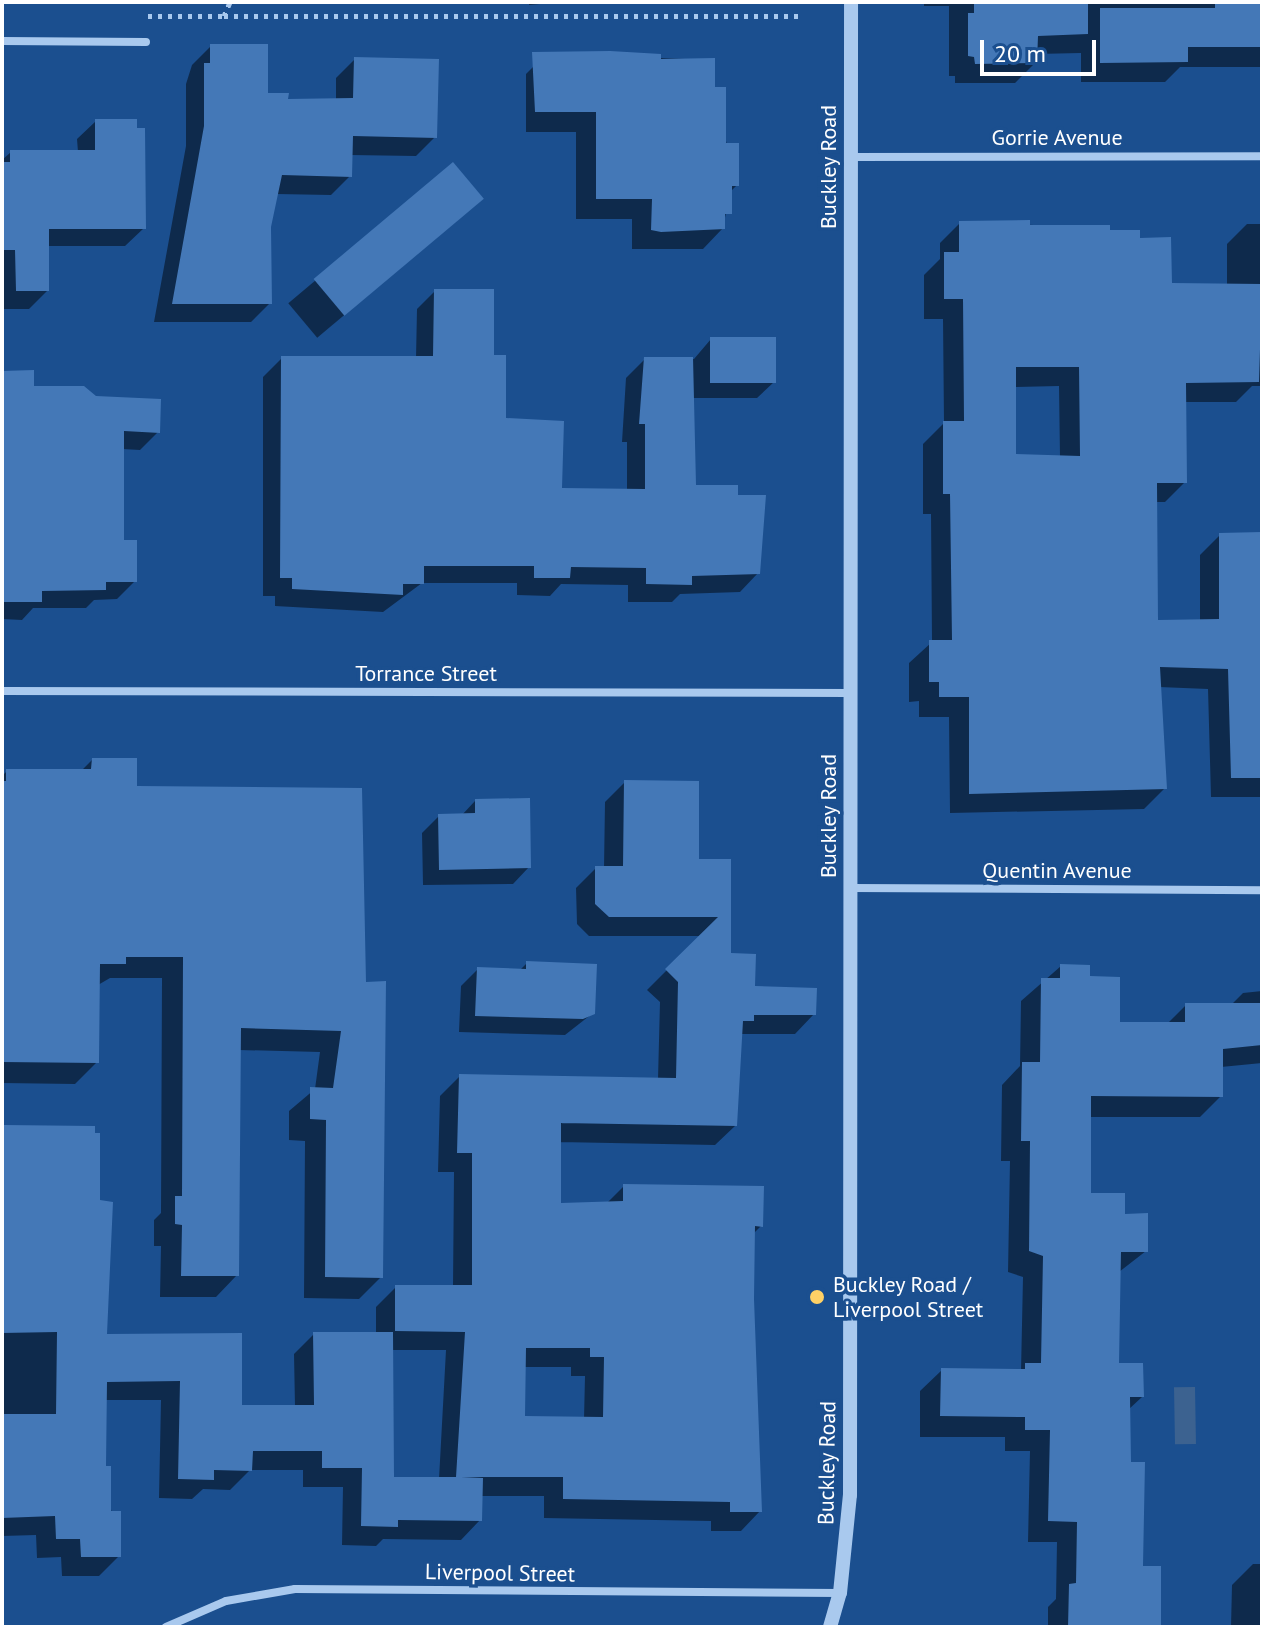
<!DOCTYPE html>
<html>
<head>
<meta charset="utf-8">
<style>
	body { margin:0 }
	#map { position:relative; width:1264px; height:1629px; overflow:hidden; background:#1b4f8f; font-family:"PT Sans",sans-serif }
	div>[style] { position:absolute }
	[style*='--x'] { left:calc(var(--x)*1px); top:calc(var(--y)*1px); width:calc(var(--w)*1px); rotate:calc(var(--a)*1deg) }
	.water>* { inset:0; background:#3c6290; transform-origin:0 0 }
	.shadow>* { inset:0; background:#0007; transform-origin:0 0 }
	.building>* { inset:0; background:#4478b7; transform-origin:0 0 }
	.path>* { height:5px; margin-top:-2.5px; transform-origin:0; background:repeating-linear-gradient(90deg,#a9c9ee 0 4px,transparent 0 10px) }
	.minor>* { height:8px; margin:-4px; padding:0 4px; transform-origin:4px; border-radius:4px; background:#a9c9ee }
	.tertiary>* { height:14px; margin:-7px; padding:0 7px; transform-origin:7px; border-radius:7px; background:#a9c9ee }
	.dots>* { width:22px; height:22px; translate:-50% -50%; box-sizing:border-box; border:4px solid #1b4f8f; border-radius:50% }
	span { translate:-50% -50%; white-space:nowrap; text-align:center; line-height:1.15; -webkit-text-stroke:7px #1b4f8f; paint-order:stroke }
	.street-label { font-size:22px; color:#fff }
	.poi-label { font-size:22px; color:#fff }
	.left { translate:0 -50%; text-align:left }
	.frame { position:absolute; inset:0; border:4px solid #fff; pointer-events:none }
	.scale { position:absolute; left:980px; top:40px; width:116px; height:36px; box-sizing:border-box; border:4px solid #fff; border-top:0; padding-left:10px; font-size:24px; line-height:28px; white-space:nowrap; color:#fff; -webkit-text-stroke:6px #1b4f8f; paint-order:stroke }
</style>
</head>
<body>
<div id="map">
	<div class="water">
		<i style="left:1195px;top:1387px;width:57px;height:21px;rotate:89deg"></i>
	</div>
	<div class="shadow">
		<i style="clip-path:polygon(529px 2px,562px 2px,529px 5px)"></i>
		<i style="clip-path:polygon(924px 2px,1262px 2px,1262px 67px,1180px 67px,1165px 82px,1081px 82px,1081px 53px,1036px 54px,1035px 63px,1015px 83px,955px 83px,955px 76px,949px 76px,949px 6px,924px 6px)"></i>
		<i style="clip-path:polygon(211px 46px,266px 95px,286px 101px,336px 100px,336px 78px,355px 59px,435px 137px,416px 156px,350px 155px,350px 176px,331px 195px,276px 194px,269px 227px,270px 303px,251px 322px,154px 322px,186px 146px,186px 84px,192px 65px)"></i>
		<i style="clip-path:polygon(546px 54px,713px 60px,713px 89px,737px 185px,730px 192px,723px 228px,703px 249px,632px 249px,632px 219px,576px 219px,576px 132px,526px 132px,526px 74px)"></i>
		<i style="clip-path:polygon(96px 121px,144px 228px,125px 246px,47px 246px,47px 291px,29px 309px,2px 309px,2px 160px,11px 152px,78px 152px,77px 139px)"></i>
		<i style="left:453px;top:165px;width:45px;height:215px;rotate:50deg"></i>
		<i style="clip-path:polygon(evenodd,960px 223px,1108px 227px,1108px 232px,1138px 240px,1170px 285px,1227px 285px,1227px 244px,1247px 224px,1262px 224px,1262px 386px,1252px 386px,1236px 402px,1185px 402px,1185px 482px,1165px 502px,1155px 502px,1156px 622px,1200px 621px,1200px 555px,1220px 535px,1262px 535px,1262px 797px,1211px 797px,1208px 689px,1159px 687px,1165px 788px,1144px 809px,950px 813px,949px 717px,919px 717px,919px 701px,909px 702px,909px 663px,932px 642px,931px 514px,923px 514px,923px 444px,944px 423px,943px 319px,924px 319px,924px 275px,940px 259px,940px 243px,960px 223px,1059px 386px,1060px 457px,1014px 456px,1014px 387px,1059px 386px)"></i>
		<i style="clip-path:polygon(435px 291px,492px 357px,504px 420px,560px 490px,627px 491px,627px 442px,622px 442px,626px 378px,645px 359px,694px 359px,711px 339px,774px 382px,757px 398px,692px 398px,694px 487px,736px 497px,758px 573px,740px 592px,680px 594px,672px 602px,628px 602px,628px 585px,561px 584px,550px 596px,517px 595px,517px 583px,422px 583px,383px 612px,275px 606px,275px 596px,263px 596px,263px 377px,282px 358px,416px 358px,417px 309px)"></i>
		<i style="clip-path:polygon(2px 373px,32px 388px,95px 398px,158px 432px,140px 450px,122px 449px,122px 542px,135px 581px,117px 599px,94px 600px,86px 608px,33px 608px,22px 620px,2px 619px)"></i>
		<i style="clip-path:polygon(92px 760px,135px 788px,364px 984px,381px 1277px,359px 1299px,304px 1298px,305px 1141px,289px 1140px,289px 1111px,315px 1089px,320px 1052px,239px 1050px,237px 1275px,216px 1297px,160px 1297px,161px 1246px,154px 1246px,154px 1220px,161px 1213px,162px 978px,110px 978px,98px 985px,97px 1062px,75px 1084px,2px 1083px,2px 776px,7px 771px,81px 771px)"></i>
		<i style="clip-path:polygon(evenodd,625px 782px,697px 861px,729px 861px,729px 955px,753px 988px,814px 1014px,795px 1034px,740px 1034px,735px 1126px,715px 1145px,559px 1142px,558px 1205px,606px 1204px,624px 1186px,761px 1226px,753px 1234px,752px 1299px,760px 1511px,741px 1531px,711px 1531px,711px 1521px,544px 1518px,544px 1496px,481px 1496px,480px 1520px,461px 1540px,383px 1539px,376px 1546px,342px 1545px,343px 1487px,303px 1487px,303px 1470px,250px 1470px,230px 1490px,203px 1489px,192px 1499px,159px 1498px,161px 1400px,105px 1400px,104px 1468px,119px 1556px,99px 1576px,62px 1576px,61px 1557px,37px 1558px,36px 1535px,2px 1536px,2px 1130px,5px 1127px,98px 1201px,105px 1336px,240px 1407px,295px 1407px,294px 1354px,314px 1334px,376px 1334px,376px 1307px,396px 1287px,453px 1287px,454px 1172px,438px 1172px,440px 1096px,460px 1076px,658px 1079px,660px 1002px,647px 990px,701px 936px,589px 936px,577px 924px,576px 888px,596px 868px,604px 868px,605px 802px,625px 782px,391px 1350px,446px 1350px,439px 1479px,392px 1479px,391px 1350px,625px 782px,523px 1367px,571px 1367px,571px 1376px,585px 1376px,584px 1419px,523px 1418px,523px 1367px)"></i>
		<i style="clip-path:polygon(475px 801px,529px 867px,513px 884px,423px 885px,422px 833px,439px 816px,461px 816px)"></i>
		<i style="clip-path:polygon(527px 963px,593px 1013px,565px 1035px,459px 1032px,461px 986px,478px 969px,519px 971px)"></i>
		<i style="clip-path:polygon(1061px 966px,1088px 978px,1118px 1024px,1167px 1024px,1186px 1005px,1231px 1005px,1243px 993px,1262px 991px,1262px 1063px,1221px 1067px,1221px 1096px,1200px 1117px,1089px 1117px,1089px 1195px,1123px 1216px,1146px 1251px,1119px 1272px,1117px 1365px,1142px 1397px,1128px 1410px,1129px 1464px,1141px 1568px,1155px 1627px,1048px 1627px,1048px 1607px,1056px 1599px,1057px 1542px,1028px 1542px,1030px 1451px,1005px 1451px,1005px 1437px,920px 1437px,920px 1391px,942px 1370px,1021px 1371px,1023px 1277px,1008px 1272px,1010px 1161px,1001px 1161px,1002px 1085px,1020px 1066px,1021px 1001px)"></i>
		<i style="clip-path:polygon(1253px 1564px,1262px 1564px,1262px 1627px,1231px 1627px,1232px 1585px)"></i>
	</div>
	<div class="building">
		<i style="clip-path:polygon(1038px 2px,1088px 4px,1088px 34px,1038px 36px,1037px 63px,975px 64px,974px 57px,968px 56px,968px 13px,974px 13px,974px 4px)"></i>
		<i style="clip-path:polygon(1215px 2px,1262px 2px,1262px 47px,1188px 47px,1188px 62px,1100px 63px,1100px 8px,1215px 8px)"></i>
		<i style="clip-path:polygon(210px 44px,268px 44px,268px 93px,289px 93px,288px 99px,353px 98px,354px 57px,439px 59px,437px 138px,353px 136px,352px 177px,282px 175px,271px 227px,272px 304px,172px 304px,204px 126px,204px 63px,210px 63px)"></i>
		<i style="clip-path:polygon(610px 51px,661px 54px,661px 59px,715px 58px,715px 87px,726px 87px,726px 143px,739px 143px,739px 186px,732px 186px,732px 214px,725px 214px,725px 229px,661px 232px,651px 230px,652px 199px,596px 199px,596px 112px,535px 112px,532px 52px)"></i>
		<i style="clip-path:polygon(95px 119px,137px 119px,137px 128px,145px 128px,146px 229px,49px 229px,49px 291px,16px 291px,15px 250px,2px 250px,2px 162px,10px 162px,10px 150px,95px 150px)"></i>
		<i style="left:453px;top:162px;width:48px;height:182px;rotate:50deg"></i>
		<i style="clip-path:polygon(evenodd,1030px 220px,1030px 225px,1110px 225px,1110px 230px,1140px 230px,1140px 238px,1171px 237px,1172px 283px,1262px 284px,1259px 382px,1186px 383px,1187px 483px,1157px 483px,1158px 620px,1219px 619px,1219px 533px,1262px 532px,1262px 778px,1231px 778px,1228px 669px,1160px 667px,1167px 789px,969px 794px,969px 697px,939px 697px,939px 682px,929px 682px,929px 640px,952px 640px,950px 494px,943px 494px,943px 421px,964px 421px,963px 299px,944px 299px,944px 252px,959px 252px,959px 221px,1030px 220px,1016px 367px,1079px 367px,1080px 456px,1016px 454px,1016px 367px)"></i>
		<i style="clip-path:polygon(434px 289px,494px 289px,494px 355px,506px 355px,506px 418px,564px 421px,562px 488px,645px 489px,645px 424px,639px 424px,644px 357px,693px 357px,696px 485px,738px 485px,738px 495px,766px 495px,760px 574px,692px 576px,692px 585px,646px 584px,646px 568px,571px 567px,570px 578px,534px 578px,534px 566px,424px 566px,424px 584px,403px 584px,403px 595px,292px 589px,292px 578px,280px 578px,281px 356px,433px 356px)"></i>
		<i style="left:710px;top:337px;width:66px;height:46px"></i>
		<i style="clip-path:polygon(34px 370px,34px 386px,84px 386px,96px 396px,161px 399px,160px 433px,124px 431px,124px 540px,137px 540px,137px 582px,106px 582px,106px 590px,42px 591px,42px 602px,2px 602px,2px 371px)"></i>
		<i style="clip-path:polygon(92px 758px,137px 758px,137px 786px,362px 788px,366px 982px,386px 981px,383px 1278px,325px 1277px,326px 1120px,310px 1119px,310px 1087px,333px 1088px,341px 1031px,241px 1028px,239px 1276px,181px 1276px,182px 1225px,175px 1224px,175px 1196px,182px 1196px,183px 957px,126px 957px,126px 964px,100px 964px,99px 1063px,2px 1062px,2px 781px,6px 781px,6px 769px,91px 769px)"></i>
		<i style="clip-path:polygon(evenodd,624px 780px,699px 781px,699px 859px,731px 859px,731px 953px,756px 954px,755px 986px,817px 988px,816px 1015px,754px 1015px,754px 1021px,743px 1021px,737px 1126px,561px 1123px,561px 1203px,623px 1201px,623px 1184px,764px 1186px,763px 1227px,755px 1226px,754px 1299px,762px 1512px,730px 1512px,730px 1502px,563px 1499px,563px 1477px,461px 1477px,483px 1478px,482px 1521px,398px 1520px,398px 1527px,361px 1526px,362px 1468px,322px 1468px,322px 1451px,253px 1451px,252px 1471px,214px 1470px,214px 1480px,178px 1479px,180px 1381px,107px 1382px,106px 1466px,111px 1466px,111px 1511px,121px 1511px,121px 1557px,81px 1557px,80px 1539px,56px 1539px,55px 1516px,2px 1518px,2px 1414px,56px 1414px,57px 1332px,2px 1333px,4px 1125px,95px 1126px,95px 1133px,100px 1133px,100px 1200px,113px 1202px,107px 1334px,242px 1333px,242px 1405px,314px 1405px,313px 1332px,393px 1332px,394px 1477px,456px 1477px,465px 1332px,395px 1331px,395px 1285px,472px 1285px,472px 1153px,457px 1153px,459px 1074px,676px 1078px,678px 982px,665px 969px,718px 917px,609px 917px,595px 904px,595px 866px,623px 866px,624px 780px,526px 1348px,590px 1348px,590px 1357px,604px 1357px,603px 1417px,525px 1416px,526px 1348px)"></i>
		<i style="clip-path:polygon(530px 798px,531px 868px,439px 870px,438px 814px,475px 813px,475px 799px)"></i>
		<i style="clip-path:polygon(526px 961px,597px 964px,595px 1014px,583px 1019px,475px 1016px,477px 967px,526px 969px)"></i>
		<i style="clip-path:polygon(1060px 964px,1090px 965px,1090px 976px,1120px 977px,1120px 1022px,1185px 1022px,1185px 1003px,1262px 1003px,1262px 1045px,1223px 1049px,1223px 1097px,1091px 1096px,1091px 1193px,1125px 1193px,1125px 1214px,1148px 1213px,1148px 1252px,1121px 1252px,1119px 1363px,1143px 1363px,1144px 1397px,1130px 1397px,1131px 1462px,1145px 1462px,1143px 1566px,1161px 1566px,1161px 1627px,1068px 1627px,1069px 1584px,1076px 1583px,1077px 1522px,1048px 1521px,1050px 1430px,1025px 1430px,1025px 1417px,940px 1416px,941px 1368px,1025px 1369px,1025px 1363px,1041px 1363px,1043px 1256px,1029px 1251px,1030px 1141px,1021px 1141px,1022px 1062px,1040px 1062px,1041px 978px,1060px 978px)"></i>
	</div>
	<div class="path">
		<i style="--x:148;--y:16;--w:76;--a:0"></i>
		<i style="--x:224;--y:16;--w:15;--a:-67"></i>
		<i style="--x:224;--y:16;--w:576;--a:0"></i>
	</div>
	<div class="minor">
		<i style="--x:2;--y:41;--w:144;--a:0.4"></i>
		<i style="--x:851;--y:157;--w:411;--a:-0.1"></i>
		<i style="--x:2;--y:691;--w:849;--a:0.13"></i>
		<i style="--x:851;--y:888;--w:411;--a:0.3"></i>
		<i style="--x:166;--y:1627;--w:65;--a:-23.4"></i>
		<i style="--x:226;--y:1601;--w:70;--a:-9.9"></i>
		<i style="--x:295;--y:1589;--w:545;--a:0.42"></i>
	</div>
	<div class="tertiary">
		<i style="--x:830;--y:1627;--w:35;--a:-74"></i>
		<i style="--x:840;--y:1593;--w:99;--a:-84.2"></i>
		<i style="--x:850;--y:1495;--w:1493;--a:-89.96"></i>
	</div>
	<div class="dots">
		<i style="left:817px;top:1297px;background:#ffd166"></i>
	</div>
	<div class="street-label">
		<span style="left:1057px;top:138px">Gorrie Avenue</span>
		<span style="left:829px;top:167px;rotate:-90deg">Buckley Road</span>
		<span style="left:426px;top:674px">Torrance Street</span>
		<span style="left:829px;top:816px;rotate:-90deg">Buckley Road</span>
		<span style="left:1057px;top:871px">Quentin Avenue</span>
		<span style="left:827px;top:1463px;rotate:-89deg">Buckley Road</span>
		<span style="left:500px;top:1573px;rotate:1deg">Liverpool Street</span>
	</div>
	<div class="poi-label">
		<span class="left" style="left:833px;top:1297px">Buckley Road /<br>Liverpool Street</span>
	</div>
	<div class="frame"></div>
	<div class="scale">20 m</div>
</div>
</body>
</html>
